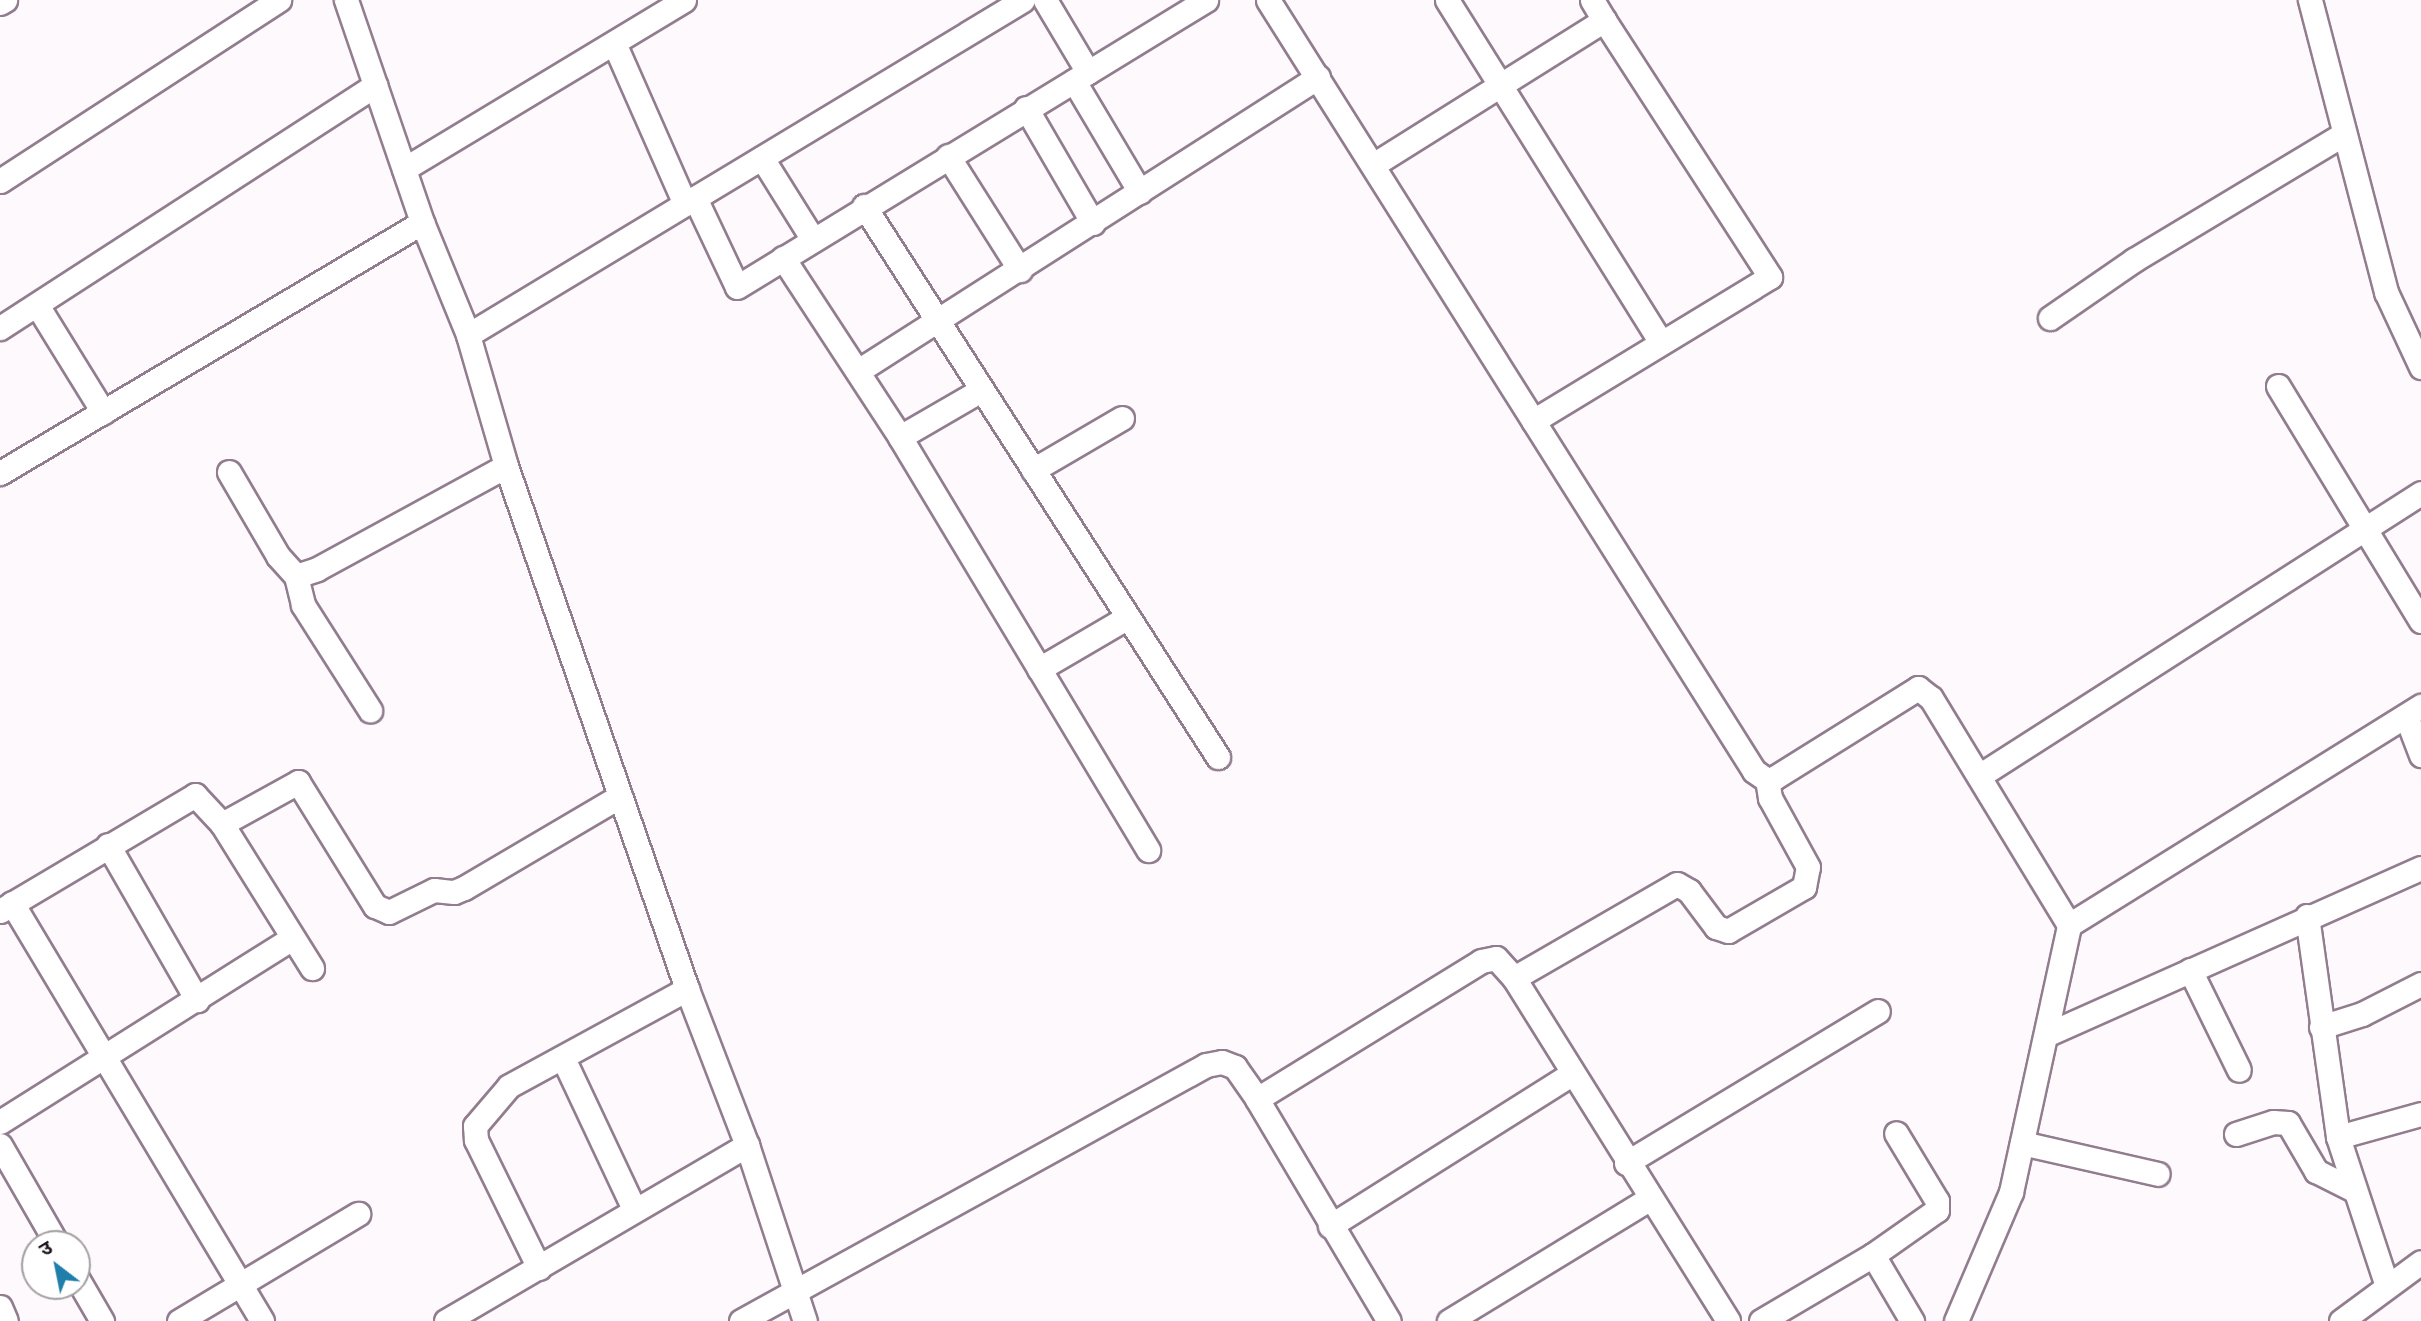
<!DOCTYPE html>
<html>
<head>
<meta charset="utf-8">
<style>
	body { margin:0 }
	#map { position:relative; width:2421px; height:1321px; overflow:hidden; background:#fef9fd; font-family:"Space Grotesk","Noto Sans Devanagari",sans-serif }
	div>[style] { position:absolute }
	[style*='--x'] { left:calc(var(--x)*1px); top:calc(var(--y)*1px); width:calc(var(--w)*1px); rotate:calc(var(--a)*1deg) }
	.roads { filter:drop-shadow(2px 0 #927d8f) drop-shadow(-2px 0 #927d8f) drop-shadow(0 2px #927d8f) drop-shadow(0 -2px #927d8f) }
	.minor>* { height:23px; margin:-11.5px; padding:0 11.5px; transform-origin:11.5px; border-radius:11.5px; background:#fff }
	span { translate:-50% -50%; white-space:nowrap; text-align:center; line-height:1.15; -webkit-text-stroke:6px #fff; paint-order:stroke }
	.north { position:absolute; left:21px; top:1230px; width:70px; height:70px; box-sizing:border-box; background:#fff; border:2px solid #a4a1a3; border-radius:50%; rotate:328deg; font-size:19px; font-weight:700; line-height:28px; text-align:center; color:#1b131a }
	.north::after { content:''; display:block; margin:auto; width:24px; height:32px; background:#207eab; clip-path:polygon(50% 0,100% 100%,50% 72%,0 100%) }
</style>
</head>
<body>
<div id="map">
	<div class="roads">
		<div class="minor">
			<i style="--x:346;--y:0;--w:235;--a:71.1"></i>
			<i style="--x:422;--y:222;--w:122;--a:67.8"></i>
			<i style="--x:468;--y:335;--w:136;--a:73.8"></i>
			<i style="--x:506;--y:466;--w:553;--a:70.91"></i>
			<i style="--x:687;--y:989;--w:167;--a:69"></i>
			<i style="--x:747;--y:1145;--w:185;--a:71.8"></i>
			<i style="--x:1045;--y:0;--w:84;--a:59.2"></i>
			<i style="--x:1268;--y:0;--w:911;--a:57.77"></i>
			<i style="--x:1754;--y:771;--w:16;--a:35"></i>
			<i style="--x:1767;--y:780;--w:7;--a:-16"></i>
			<i style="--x:1774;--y:778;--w:170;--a:-32"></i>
			<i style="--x:1918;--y:688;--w:16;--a:38"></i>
			<i style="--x:1931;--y:698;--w:266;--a:58.7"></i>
			<i style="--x:1447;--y:0;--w:404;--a:58"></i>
			<i style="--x:1592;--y:0;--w:23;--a:59"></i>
			<i style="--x:2310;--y:0;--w:302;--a:75.4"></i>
			<i style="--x:2386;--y:292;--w:83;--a:65"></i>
			<i style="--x:0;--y:3;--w:6;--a:-31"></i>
			<i style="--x:614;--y:43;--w:176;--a:66.2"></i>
			<i style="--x:1074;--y:81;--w:129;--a:59.3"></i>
			<i style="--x:1026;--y:108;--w:133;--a:59.8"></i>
			<i style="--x:948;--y:156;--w:135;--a:57.7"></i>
			<i style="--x:762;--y:158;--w:94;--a:58"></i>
			<i style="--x:1373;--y:165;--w:273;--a:-32.1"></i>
			<i style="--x:1604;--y:20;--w:306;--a:57.1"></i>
			<i style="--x:1770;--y:277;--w:277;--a:148.7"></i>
			<i style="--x:404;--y:169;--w:327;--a:-31.1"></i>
			<i style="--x:0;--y:181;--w:333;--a:-33"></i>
			<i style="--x:695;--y:198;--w:98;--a:64.7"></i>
			<i style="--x:737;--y:287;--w:550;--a:-31.46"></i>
			<i style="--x:864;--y:206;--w:655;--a:57.28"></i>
			<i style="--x:783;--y:258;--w:214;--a:56.8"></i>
			<i style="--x:900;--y:437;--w:482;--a:59"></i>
			<i style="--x:37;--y:305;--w:126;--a:58.3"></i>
			<i style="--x:2050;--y:318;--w:102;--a:-34.6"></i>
			<i style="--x:2134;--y:260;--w:245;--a:-31"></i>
			<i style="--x:0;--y:328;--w:447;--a:-32.9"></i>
			<i style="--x:468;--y:335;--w:648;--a:-31.12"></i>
			<i style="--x:858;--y:371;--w:546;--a:-32.58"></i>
			<i style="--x:2278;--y:386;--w:275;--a:58.7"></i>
			<i style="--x:900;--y:437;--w:94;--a:-30.1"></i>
			<i style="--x:1033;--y:470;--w:103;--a:-30.3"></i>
			<i style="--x:229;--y:472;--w:97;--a:59.7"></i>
			<i style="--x:278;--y:556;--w:27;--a:48"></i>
			<i style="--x:296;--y:576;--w:22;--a:-18"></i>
			<i style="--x:317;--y:569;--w:215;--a:-28.6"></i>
			<i style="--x:0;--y:473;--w:491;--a:-30.7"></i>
			<i style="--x:296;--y:576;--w:30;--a:76"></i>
			<i style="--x:303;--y:605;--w:125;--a:57.5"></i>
			<i style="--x:1039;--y:669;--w:103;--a:-30.3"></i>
			<i style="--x:2406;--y:716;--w:42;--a:69"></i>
			<i style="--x:1979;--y:776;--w:525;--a:-32.63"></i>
			<i style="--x:222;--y:824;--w:87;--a:-28.9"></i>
			<i style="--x:298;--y:782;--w:146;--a:58.2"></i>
			<i style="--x:375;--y:906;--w:15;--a:23"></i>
			<i style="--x:389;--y:912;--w:50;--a:-26.1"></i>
			<i style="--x:434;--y:890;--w:20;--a:6"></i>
			<i style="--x:454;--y:892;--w:11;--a:-22"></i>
			<i style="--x:464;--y:888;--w:181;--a:-30.5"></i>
			<i style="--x:108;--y:845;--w:179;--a:60.1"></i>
			<i style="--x:12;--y:903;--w:487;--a:59.1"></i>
			<i style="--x:0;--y:911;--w:227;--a:-30.7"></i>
			<i style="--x:195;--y:795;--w:40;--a:47"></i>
			<i style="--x:222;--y:824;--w:170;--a:58"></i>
			<i style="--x:2307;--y:916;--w:223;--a:82"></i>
			<i style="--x:2338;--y:1137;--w:154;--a:71.8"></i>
			<i style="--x:2190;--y:970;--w:111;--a:63.9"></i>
			<i style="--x:1514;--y:978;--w:188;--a:-30"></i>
			<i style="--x:1677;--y:884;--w:14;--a:30"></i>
			<i style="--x:1689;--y:891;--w:45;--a:53.1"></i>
			<i style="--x:1716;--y:927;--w:13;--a:18"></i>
			<i style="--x:1728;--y:931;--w:88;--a:-30.1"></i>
			<i style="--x:1804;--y:887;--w:20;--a:-79"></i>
			<i style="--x:1808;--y:867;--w:79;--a:-118.8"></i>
			<i style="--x:1770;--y:798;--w:18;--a:-99"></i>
			<i style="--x:2321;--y:1027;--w:43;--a:-17.6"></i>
			<i style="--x:2362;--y:1014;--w:66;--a:-27"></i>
			<i style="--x:2048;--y:1034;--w:408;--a:-24"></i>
			<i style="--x:563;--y:1058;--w:167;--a:64.8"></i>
			<i style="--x:1257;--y:1099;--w:263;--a:-31.6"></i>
			<i style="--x:1481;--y:961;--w:15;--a:-11"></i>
			<i style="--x:1496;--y:958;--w:27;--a:48"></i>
			<i style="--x:1514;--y:978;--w:404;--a:58"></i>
			<i style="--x:0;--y:1122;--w:345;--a:-32.2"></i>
			<i style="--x:2236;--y:1134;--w:39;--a:-18"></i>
			<i style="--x:2273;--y:1122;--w:15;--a:4"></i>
			<i style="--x:2288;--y:1123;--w:56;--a:59.7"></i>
			<i style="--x:2316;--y:1171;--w:40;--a:26.6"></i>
			<i style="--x:2338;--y:1137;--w:86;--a:-15.5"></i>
			<i style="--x:2022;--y:1143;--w:139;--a:12.8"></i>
			<i style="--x:0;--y:1145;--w:114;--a:60.1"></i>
			<i style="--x:1626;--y:1163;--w:294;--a:-31.1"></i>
			<i style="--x:1330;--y:1226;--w:285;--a:-32.2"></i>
			<i style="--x:1873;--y:1255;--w:77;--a:59.4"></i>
			<i style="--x:539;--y:1268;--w:143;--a:-116.2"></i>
			<i style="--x:476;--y:1140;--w:14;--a:-94"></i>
			<i style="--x:475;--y:1126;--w:52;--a:-49.6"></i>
			<i style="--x:509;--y:1086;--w:203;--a:-28.6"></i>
			<i style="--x:77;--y:1278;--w:50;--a:59.8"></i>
			<i style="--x:0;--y:1307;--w:15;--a:67"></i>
			<i style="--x:179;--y:1321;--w:209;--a:-30.9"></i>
			<i style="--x:446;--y:1321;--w:349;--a:-30.3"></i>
			<i style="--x:741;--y:1321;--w:531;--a:-28.83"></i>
			<i style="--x:1206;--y:1065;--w:16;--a:-11"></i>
			<i style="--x:1222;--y:1062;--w:14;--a:21"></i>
			<i style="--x:1235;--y:1067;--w:39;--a:55"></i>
			<i style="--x:1257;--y:1099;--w:258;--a:59.3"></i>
			<i style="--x:1449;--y:1321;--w:234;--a:-31.4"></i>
			<i style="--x:1761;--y:1321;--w:130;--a:-30.5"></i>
			<i style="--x:1873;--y:1255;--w:78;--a:-35.1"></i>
			<i style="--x:1937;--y:1210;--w:9;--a:-90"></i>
			<i style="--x:1937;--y:1201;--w:79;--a:-121.1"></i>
			<i style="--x:1956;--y:1321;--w:140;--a:-66.9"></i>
			<i style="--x:2011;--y:1192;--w:273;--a:-77.7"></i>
			<i style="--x:2069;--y:925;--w:415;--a:-31.9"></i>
			<i style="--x:2341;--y:1321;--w:99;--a:-36.4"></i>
		</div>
	</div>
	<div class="north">उ</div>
</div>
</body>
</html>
